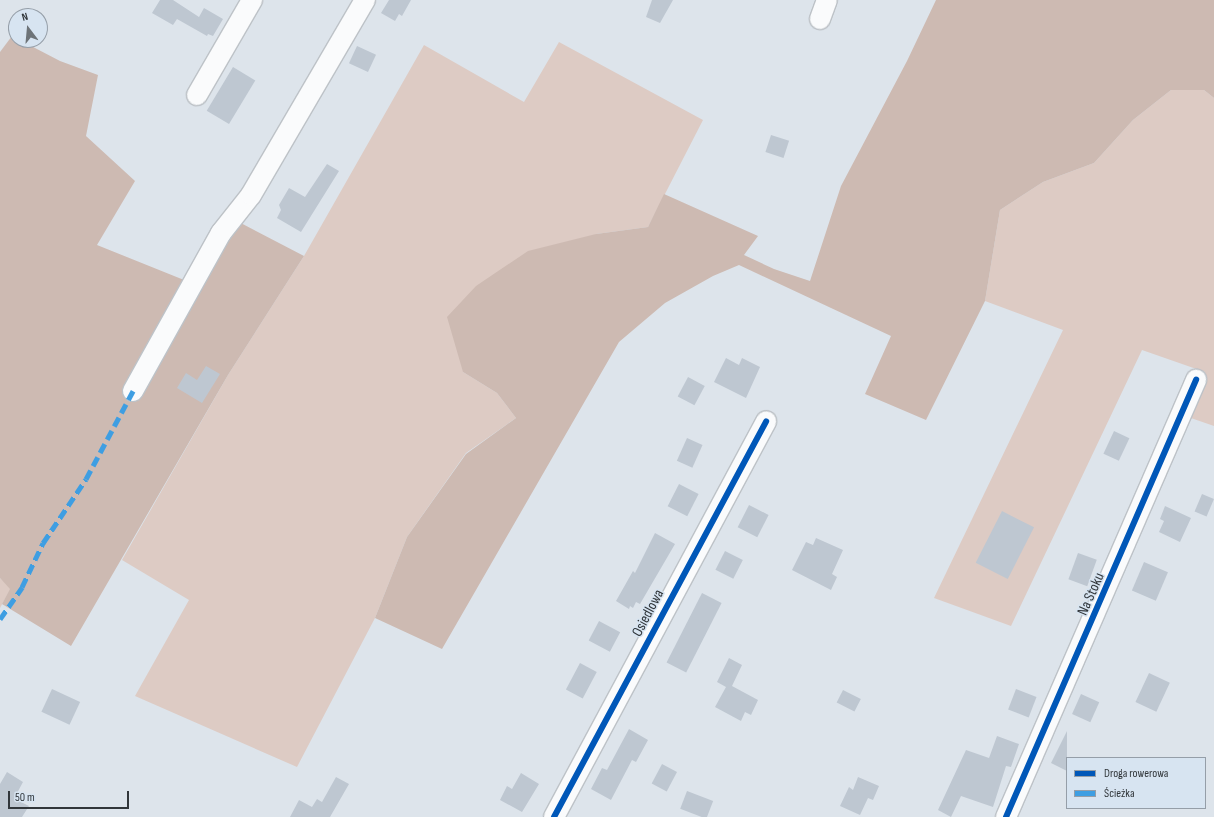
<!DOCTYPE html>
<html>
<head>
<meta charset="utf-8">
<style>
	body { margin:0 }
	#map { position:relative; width:1214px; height:817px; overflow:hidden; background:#dde4eb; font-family:"Sofia Sans Condensed",sans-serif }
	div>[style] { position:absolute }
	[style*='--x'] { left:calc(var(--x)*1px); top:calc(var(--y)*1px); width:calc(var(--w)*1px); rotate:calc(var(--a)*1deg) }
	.green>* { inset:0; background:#ddcbc4 }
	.forest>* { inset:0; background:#cdbab2 }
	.building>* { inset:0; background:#bec7d1; transform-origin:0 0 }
	.roads { filter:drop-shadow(1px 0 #bdc2c7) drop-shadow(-1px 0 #bdc2c7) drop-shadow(0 1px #bdc2c7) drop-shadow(0 -1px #bdc2c7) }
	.minor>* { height:20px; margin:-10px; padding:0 10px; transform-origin:10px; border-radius:10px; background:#fafbfc }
	.quiet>* { height:5px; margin-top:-2.5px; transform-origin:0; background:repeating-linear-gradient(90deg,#3e9ee2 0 10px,transparent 0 15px) }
	.cycleway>* { height:6px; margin:-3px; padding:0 3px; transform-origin:3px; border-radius:3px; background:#0057b8 }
	span { translate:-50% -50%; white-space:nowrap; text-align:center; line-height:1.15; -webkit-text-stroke:3px #d7e4f1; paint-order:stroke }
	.street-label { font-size:15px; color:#31363a }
	.legend { position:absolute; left:1066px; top:757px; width:140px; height:52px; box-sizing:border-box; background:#d7e4f1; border:1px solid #959ea8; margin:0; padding:5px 7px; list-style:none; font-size:12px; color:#31363a }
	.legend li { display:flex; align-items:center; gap:8px; height:20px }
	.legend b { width:20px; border:1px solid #959ea8 }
	.north { position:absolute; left:8px; top:8px; width:40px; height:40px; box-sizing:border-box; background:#d7e4f1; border:1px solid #959ea8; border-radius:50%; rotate:344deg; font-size:11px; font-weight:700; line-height:16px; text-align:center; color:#31363a }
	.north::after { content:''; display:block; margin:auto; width:14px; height:18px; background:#6d7378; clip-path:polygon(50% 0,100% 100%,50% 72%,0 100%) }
	.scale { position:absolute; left:8px; top:791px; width:121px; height:18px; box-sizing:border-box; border:2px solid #31363a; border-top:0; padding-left:5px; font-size:12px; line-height:14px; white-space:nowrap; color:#31363a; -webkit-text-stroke:3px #d7e4f1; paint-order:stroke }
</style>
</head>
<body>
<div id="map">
	<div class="green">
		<i style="clip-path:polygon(559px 42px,703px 120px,648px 227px,596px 234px,463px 372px,497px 393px,516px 418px,466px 453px,407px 537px,375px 618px,297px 767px,135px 696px,189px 600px,122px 560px,228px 375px,304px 256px,424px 45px,524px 102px)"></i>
		<i style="clip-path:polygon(1171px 90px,1204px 90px,1214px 98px,1214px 426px,1188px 417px,1205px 372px,1142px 350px,1011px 626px,934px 598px,1063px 330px,985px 301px,1000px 210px,1043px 182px,1094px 163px,1133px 120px)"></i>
		<i style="clip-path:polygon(0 578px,11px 588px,0 608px)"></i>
	</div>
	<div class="forest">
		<i style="clip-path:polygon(936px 0,1214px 0,1214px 98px,1204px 90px,1171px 90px,1133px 120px,1094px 163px,1043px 182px,1000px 210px,985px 301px,926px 420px,865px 394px,891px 336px,739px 265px,713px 276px,665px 303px,619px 342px,442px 649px,375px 618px,407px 537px,466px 454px,516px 418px,497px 393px,463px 372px,447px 317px,476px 286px,528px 251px,596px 234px,648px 227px,664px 194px,758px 236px,744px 255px,774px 269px,810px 281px,841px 186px,907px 61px)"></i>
		<i style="clip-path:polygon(12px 36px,60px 61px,98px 75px,86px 136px,135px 181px,97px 245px,194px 284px,235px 220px,304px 256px,228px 375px,71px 646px,2px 604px,10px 589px,0 578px,0 52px)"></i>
	</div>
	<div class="building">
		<i style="clip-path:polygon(160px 0,173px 0,199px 17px,204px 8px,223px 19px,213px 36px,208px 34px,207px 36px,177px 19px,173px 25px,152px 13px)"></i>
		<i style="clip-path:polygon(389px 0,411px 0,402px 16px,399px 14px,395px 21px,381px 13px)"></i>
		<i style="clip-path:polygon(652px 0,673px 0,660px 23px,646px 17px)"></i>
		<i style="left:357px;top:46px;width:21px;height:19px;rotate:25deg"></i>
		<i style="left:233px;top:67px;width:26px;height:51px;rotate:31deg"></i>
		<i style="left:771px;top:135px;width:19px;height:18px;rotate:18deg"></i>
		<i style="clip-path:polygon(327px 164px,339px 171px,301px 232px,277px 218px,281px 210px,279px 205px,289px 188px,305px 197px)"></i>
		<i style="clip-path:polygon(726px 358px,739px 365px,742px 358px,760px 367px,746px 398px,714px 382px)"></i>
		<i style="clip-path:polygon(206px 366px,220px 374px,202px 403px,177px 388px,186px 373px,197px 380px)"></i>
		<i style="left:688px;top:377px;width:19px;height:22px;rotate:28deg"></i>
		<i style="left:1114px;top:431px;width:17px;height:25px;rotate:25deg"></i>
		<i style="left:687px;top:438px;width:17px;height:25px;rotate:24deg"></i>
		<i style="left:679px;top:484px;width:22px;height:25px;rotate:27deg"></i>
		<i style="left:1202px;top:494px;width:13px;height:19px;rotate:23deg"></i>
		<i style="left:749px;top:505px;width:22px;height:25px;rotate:27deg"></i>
		<i style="clip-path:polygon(1165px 506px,1191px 518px,1180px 542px,1159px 532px,1164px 521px,1160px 519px)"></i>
		<i style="left:1002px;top:511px;width:36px;height:58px;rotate:27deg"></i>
		<i style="clip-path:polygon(655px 533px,675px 544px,640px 604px,636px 602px,633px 608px,630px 606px,629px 609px,616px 601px,633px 571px,635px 573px)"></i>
		<i style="clip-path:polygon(816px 538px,843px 550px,832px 574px,837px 577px,831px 590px,792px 570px,806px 542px,813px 545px)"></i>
		<i style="left:725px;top:551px;width:20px;height:21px;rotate:27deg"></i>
		<i style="left:1078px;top:553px;width:20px;height:28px;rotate:20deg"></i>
		<i style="left:1144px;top:562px;width:26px;height:31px;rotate:23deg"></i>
		<i style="left:702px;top:593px;width:22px;height:78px;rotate:27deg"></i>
		<i style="left:599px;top:621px;width:24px;height:22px;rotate:28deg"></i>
		<i style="clip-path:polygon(729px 658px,742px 665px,732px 686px,758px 700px,751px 715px,745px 712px,741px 721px,715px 707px,726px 687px,717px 682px)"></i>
		<i style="left:580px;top:663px;width:19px;height:30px;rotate:28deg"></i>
		<i style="left:1149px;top:673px;width:23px;height:32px;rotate:25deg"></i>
		<i style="left:52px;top:689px;width:31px;height:25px;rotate:25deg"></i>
		<i style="left:1016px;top:689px;width:22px;height:22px;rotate:21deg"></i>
		<i style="left:843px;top:690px;width:20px;height:14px;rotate:27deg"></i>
		<i style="left:1081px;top:694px;width:20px;height:22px;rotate:24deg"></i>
		<i style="clip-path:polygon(629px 729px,648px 740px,636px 762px,632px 760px,611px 800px,591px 789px,602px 768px,607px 770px)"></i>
		<i style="clip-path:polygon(1067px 731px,1067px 771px,1051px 763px)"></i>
		<i style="clip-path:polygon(997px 736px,1019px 744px,1011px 767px,1006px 766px,993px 807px,961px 796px,951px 817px,938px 810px,966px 750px,989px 758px)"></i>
		<i style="left:662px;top:764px;width:17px;height:22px;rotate:28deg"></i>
		<i style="clip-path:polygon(7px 772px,23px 782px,16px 795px,21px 798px,19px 801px,29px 806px,22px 817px,0 817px,0 784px)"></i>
		<i style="clip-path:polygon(521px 773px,539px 784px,522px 812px,500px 800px,507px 786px,512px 789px)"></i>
		<i style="clip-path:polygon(336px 777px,349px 784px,330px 817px,290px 817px,299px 800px,312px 807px,317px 799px,322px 802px)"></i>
		<i style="clip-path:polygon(858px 777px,879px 786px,873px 800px,868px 798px,860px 815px,840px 806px,849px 787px,853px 790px)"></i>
		<i style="left:687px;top:791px;width:28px;height:19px;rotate:21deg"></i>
	</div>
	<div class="roads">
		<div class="minor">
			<i style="--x:820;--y:19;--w:20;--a:-70"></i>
			<i style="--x:197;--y:95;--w:110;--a:-59.9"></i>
			<i style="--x:133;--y:391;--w:181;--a:-60.9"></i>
			<i style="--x:221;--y:233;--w:48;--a:-51.7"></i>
			<i style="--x:251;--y:195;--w:226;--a:-59.7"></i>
			<i style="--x:554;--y:817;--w:449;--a:-61.8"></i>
			<i style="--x:1006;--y:817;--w:477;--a:-66.5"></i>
		</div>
	</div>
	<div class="quiet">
		<i style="--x:0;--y:619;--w:39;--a:-55"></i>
		<i style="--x:22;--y:587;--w:49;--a:-64.5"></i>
		<i style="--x:43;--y:543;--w:77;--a:-56.1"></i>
		<i style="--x:86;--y:479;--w:100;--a:-61.9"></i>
	</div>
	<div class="cycleway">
		<i style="--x:554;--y:817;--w:449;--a:-61.8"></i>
		<i style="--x:1006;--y:817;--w:477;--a:-66.5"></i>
	</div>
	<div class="street-label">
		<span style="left:1091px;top:594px;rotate:-66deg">Na Stoku</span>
		<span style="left:648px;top:613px;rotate:-62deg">Osiedlowa</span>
	</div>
	<ul class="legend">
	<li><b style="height:5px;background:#0057b8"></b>Droga rowerowa</li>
	<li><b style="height:5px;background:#3e9ee2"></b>Ścieżka</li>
	</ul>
	<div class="north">N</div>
	<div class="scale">50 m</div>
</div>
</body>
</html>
